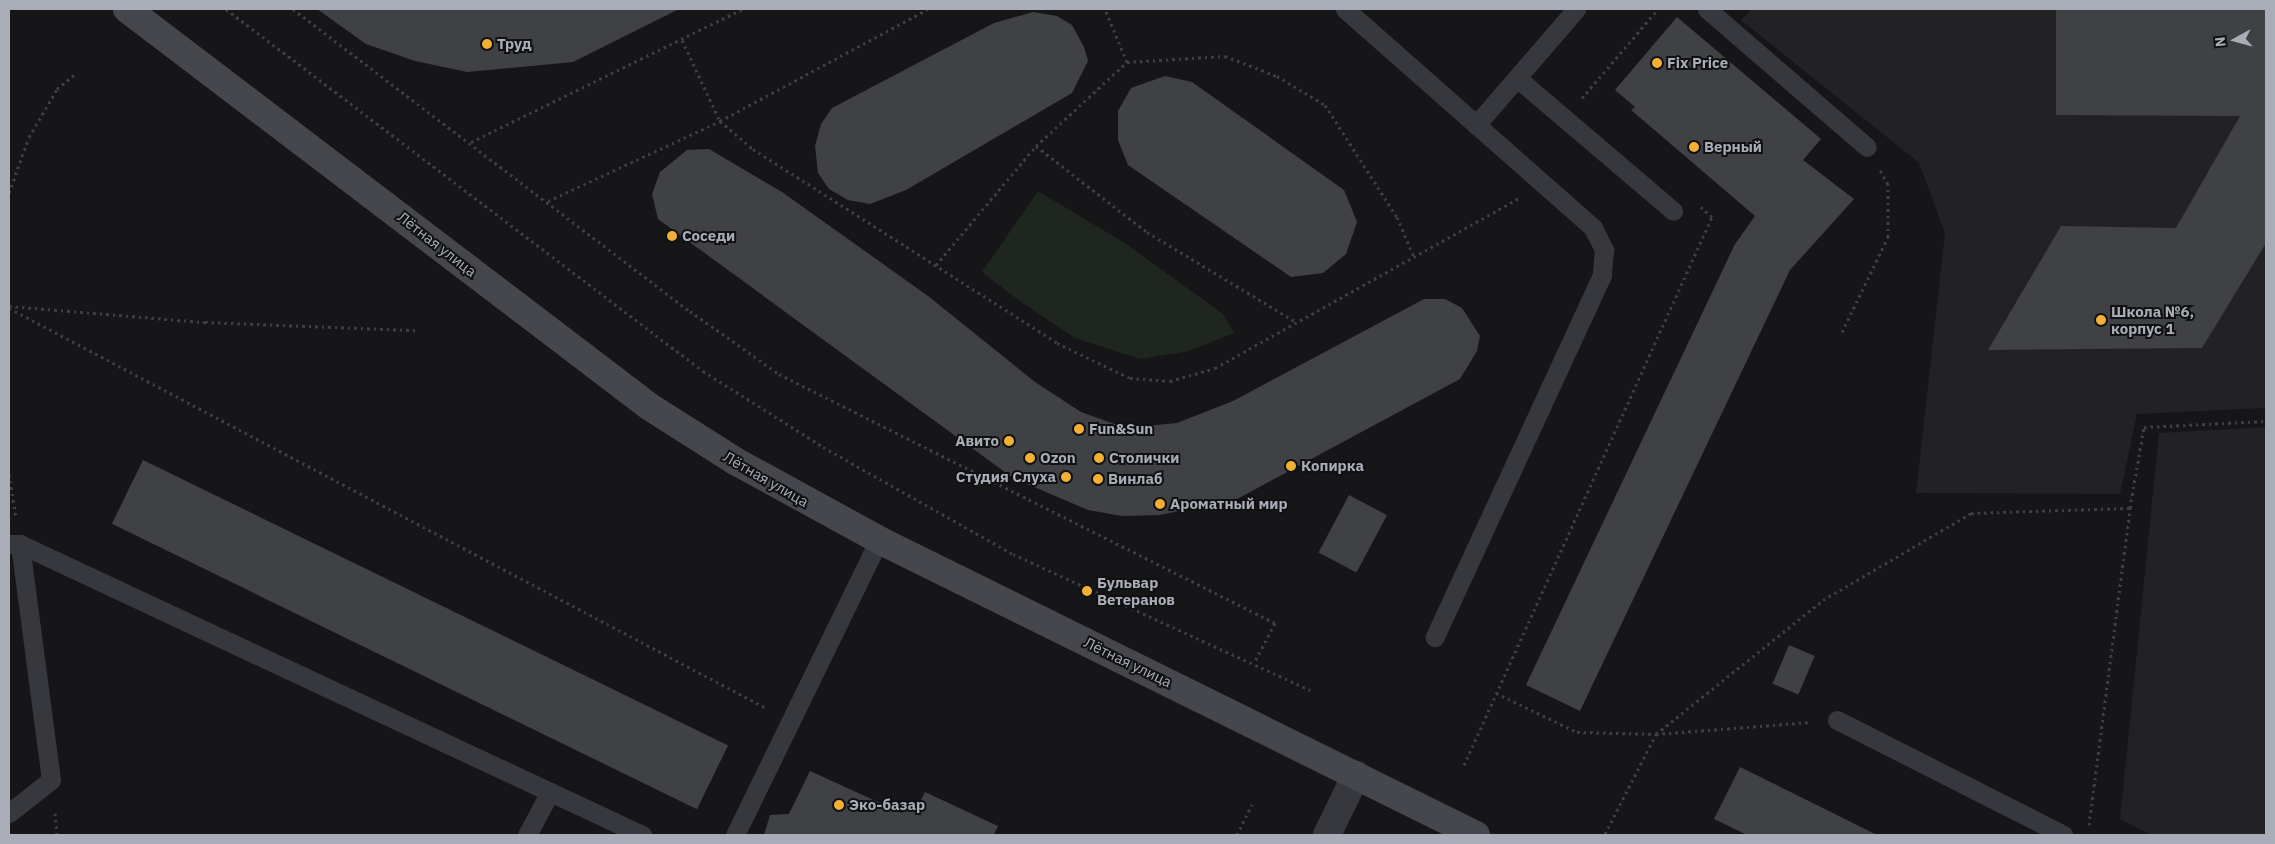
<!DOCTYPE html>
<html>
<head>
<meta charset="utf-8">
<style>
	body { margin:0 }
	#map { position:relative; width:2275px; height:844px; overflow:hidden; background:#161618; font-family:"IBM Plex Sans",sans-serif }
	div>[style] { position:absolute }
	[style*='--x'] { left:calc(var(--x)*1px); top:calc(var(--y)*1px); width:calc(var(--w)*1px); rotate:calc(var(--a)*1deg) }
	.built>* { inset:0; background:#222225 }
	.green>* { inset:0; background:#1e261f }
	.building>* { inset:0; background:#404145; transform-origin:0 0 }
	.path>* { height:3px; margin-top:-1.5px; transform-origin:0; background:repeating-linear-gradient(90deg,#3d3f44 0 2.5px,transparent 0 6.5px) }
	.lane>* { height:19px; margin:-9.5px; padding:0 9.5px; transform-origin:9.5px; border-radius:9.5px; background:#37383d }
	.street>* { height:28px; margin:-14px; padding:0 14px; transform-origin:14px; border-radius:14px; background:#37383d }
	.secondary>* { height:28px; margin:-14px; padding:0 14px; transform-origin:14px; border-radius:14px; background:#45474d }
	.dots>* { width:14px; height:14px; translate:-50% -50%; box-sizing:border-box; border:2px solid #111113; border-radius:50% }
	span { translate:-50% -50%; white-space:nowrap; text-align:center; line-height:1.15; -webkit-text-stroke:4px #111113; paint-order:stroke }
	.poi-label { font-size:15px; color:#a8adb8; font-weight:700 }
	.left { translate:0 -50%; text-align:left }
	.right { translate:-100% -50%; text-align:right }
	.street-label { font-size:15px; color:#a8adb8 }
	.frame { position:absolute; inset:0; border:10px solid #a8adb8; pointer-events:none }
	.north { position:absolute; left:2210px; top:15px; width:50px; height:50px; -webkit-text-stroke:4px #111113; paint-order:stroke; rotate:263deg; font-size:14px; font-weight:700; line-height:20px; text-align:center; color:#a8adb8 }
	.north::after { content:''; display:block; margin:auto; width:18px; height:22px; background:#a8adb8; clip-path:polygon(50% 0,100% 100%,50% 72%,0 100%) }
</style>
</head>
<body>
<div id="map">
	<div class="built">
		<i style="clip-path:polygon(1752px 9px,2266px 9px,2266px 408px,2137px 414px,2120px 494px,1916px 493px,1945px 233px,1919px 163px,1741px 20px)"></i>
		<i style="clip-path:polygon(2266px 427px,2266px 835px,2151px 835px,2120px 819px,2159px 433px)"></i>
	</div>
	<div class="green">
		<i style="clip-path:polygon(1038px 191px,1125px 243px,1223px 314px,1234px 333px,1189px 351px,1140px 359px,1075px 338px,1017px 299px,982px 272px)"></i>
	</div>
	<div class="building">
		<i style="clip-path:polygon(317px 9px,679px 9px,573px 62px,467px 72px,415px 61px,366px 44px)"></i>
		<i style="clip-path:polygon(2056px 9px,2266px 9px,2266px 243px,2202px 348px,1988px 350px,2061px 226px,2176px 228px,2240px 116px,2056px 115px)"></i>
		<i style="clip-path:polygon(1033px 12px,1057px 16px,1072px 25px,1084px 47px,1088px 61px,1072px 93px,906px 190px,870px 204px,848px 200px,829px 189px,818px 173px,815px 146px,821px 124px,832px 108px,994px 23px)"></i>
		<i style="clip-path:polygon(1677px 17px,1821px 139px,1803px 160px,1854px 199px,1790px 270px,1580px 711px,1526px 685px,1735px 244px,1755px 216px,1631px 110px,1635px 107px,1615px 90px)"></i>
		<i style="clip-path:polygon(1165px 76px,1192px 82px,1344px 190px,1357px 222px,1346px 254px,1323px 273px,1291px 277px,1128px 165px,1118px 140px,1118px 111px,1131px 88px)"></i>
		<i style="clip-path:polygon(709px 149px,782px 192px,928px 296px,1035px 382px,1081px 412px,1126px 428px,1177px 423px,1233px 401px,1424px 299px,1445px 299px,1462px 308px,1480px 336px,1477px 351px,1460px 379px,1237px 499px,1160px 515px,1122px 516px,1088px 510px,1013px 478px,658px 219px,652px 194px,660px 172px,687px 150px)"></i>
		<i style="left:143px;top:460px;width:651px;height:71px;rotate:26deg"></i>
		<i style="left:1349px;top:495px;width:43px;height:65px;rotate:28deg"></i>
		<i style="left:1789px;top:645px;width:28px;height:42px;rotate:23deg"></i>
		<i style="clip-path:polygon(1740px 767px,1877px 835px,1747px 835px,1714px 819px)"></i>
		<i style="clip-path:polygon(810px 771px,902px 813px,907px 803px,917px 808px,925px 792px,998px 826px,994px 835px,764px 835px,770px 815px,789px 814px)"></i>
	</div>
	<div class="path">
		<i style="--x:226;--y:9;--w:599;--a:37.2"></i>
		<i style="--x:703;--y:371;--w:142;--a:32.3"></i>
		<i style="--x:823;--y:447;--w:218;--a:29.4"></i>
		<i style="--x:1013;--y:554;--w:327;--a:24.6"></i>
		<i style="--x:293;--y:9;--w:499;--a:37.3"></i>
		<i style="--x:690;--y:311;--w:109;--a:35.3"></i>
		<i style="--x:779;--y:374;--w:555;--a:26.66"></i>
		<i style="--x:1275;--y:623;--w:45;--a:117.7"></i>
		<i style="--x:682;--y:40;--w:89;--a:64.9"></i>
		<i style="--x:720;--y:121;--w:236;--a:-28.3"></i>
		<i style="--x:1127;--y:62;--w:98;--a:-3.5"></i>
		<i style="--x:1225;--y:56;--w:56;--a:21"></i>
		<i style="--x:1277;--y:76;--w:56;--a:31.1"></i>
		<i style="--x:1325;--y:105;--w:133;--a:57.3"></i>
		<i style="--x:1397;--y:217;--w:43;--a:67"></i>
		<i style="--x:1582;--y:98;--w:117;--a:-49.5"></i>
		<i style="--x:471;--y:142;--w:302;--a:-26.1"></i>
		<i style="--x:1036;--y:146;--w:140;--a:37.8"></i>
		<i style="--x:1147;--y:232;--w:174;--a:31.1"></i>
		<i style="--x:9;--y:193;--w:59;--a:-70.3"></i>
		<i style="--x:29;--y:137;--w:56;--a:-59.7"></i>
		<i style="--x:57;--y:89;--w:26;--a:-40"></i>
		<i style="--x:548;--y:201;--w:190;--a:-24.9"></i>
		<i style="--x:720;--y:121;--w:43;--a:40.3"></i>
		<i style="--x:753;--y:149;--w:361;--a:32.5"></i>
		<i style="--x:1057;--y:343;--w:81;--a:25.6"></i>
		<i style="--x:1130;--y:378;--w:40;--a:4.3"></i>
		<i style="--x:1170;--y:381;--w:47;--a:-16.1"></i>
		<i style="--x:1215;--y:368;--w:348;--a:-29.2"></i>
		<i style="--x:936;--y:265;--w:155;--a:-50"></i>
		<i style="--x:1036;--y:146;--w:124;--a:-42.7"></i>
		<i style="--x:1127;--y:62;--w:57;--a:-112.5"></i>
		<i style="--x:9;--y:306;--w:197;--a:4.7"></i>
		<i style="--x:205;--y:322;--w:213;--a:2.2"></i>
		<i style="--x:9;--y:308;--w:856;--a:27.85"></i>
		<i style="--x:1842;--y:332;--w:106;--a:-64.2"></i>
		<i style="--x:1888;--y:237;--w:53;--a:-90"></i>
		<i style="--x:1888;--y:184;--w:16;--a:-120"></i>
		<i style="--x:9;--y:474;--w:44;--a:80.8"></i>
		<i style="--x:1496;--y:693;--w:90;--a:25.7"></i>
		<i style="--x:1577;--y:732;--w:79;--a:1.5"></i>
		<i style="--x:1656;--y:734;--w:155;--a:-4.4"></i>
		<i style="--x:1464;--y:765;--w:602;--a:-65.65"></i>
		<i style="--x:1712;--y:217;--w:15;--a:-138"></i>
		<i style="--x:55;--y:813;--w:22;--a:85"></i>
		<i style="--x:2089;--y:825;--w:320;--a:-82.6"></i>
		<i style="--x:1605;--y:834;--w:112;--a:-63"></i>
		<i style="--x:1656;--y:734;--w:214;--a:-38.7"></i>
		<i style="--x:1823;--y:600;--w:172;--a:-30.4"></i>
		<i style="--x:1971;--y:513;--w:159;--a:-1.8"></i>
		<i style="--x:2130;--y:508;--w:82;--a:-80.2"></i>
		<i style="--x:2144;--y:427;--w:122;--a:-2.8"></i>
		<i style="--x:1237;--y:835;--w:34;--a:-64"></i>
	</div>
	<div class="lane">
		<i style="--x:1345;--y:9;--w:331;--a:41.4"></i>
		<i style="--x:1593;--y:228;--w:25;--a:63"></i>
		<i style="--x:1604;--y:250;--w:25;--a:95"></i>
		<i style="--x:1602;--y:275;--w:399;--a:114.8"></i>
		<i style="--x:1707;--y:9;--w:211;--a:40.8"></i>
		<i style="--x:1517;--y:78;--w:205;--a:40.4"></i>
		<i style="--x:1476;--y:125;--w:153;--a:-49.2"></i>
		<i style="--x:9;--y:544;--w:11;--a:0"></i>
		<i style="--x:20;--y:544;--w:687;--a:25.07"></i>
		<i style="--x:1837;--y:720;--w:254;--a:26.9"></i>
		<i style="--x:9;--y:813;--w:53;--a:-38.2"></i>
		<i style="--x:51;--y:780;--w:238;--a:-97.5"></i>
		<i style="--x:527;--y:835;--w:49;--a:-61.9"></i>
		<i style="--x:735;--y:835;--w:328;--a:-64"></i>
	</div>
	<div class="street">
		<i style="--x:1327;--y:835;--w:67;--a:-64.2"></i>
	</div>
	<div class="secondary">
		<i style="--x:127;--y:9;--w:657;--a:37.27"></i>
		<i style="--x:650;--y:407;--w:101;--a:32.4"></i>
		<i style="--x:735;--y:461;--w:164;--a:28.7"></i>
		<i style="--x:879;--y:540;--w:666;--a:26.3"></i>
	</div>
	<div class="dots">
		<i style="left:487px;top:44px;background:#f2b134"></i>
		<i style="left:1657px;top:63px;background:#f2b134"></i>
		<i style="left:1694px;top:147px;background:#f2b134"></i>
		<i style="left:672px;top:236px;background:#f2b134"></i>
		<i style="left:2101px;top:320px;background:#f2b134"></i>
		<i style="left:1079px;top:429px;background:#f2b134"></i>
		<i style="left:1009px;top:441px;background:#f2b134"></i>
		<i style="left:1030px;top:458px;background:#f2b134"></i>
		<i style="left:1099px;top:458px;background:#f2b134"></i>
		<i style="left:1291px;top:466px;background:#f2b134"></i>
		<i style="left:1066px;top:477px;background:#f2b134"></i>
		<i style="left:1098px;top:479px;background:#f2b134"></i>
		<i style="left:1160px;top:504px;background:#f2b134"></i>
		<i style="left:1087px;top:591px;background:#f2b134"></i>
		<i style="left:839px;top:805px;background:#f2b134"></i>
	</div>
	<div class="poi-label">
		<span class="left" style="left:497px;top:44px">Труд</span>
		<span class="left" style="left:1667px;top:63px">Fix Price</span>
		<span class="left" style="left:1704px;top:147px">Верный</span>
		<span class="left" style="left:682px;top:236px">Соседи</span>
		<span class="left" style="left:2111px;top:320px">Школа №6,<br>корпус 1</span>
		<span class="left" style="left:1089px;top:429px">Fun&amp;Sun</span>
		<span class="right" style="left:999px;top:441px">Авито</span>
		<span class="left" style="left:1040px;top:458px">Ozon</span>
		<span class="left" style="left:1109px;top:458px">Столички</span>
		<span class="left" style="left:1301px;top:466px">Копирка</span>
		<span class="right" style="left:1056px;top:477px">Студия Слуха</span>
		<span class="left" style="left:1108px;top:479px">Винлаб</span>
		<span class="left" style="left:1170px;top:504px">Ароматный мир</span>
		<span class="left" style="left:1097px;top:591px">Бульвар<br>Ветеранов</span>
		<span class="left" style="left:849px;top:805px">Эко-базар</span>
	</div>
	<div class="street-label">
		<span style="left:437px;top:244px;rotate:38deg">Лётная улица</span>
		<span style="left:766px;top:479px;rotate:30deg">Лётная улица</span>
		<span style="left:1128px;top:662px;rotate:26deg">Лётная улица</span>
	</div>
	<div class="frame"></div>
	<div class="north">N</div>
</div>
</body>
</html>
